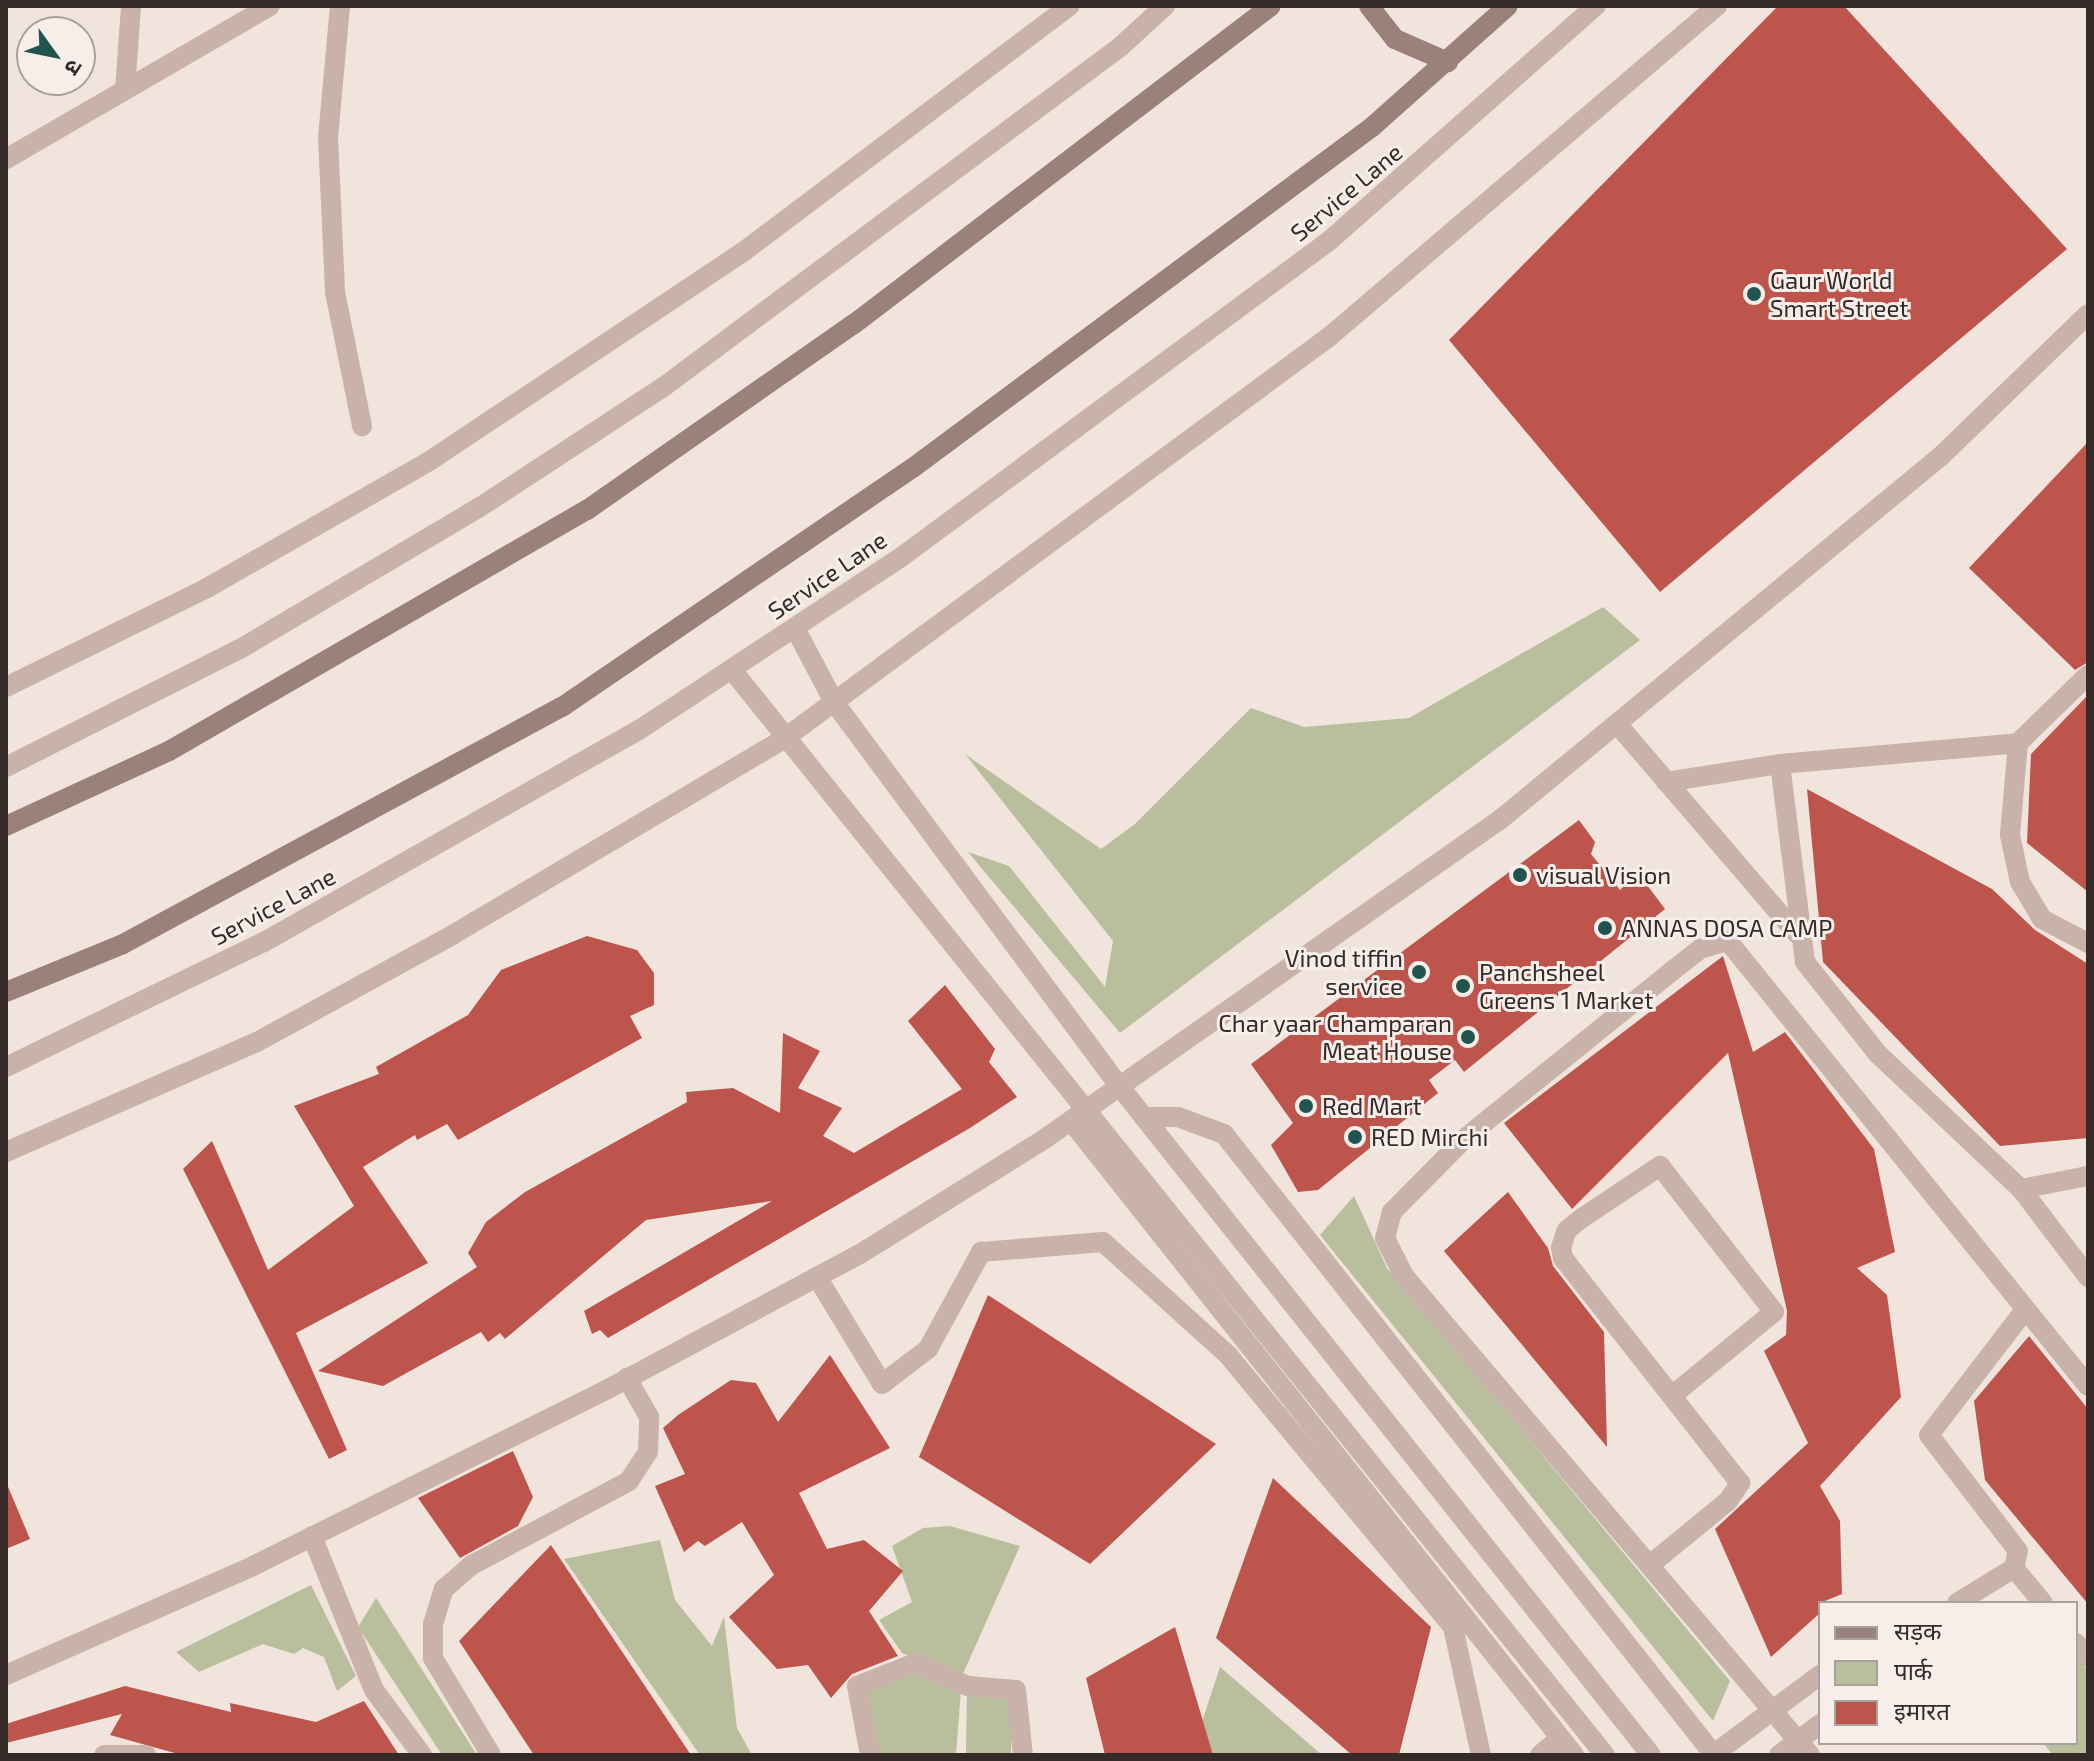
<!DOCTYPE html>
<html>
<head>
<meta charset="utf-8">
<style>
	body { margin:0 }
	#map { position:relative; width:2094px; height:1761px; overflow:hidden; background:#f0e4dc; font-family:"Exo 2","Noto Sans Devanagari",sans-serif }
	div>[style] { position:absolute }
	[style*='--x'] { left:calc(var(--x)*1px); top:calc(var(--y)*1px); width:calc(var(--w)*1px); rotate:calc(var(--a)*1deg) }
	.green>* { inset:0; background:#b9bf9d; transform-origin:0 0 }
	.building>* { inset:0; background:#be554d }
	.minor>* { height:20px; margin:-10px; padding:0 10px; transform-origin:10px; border-radius:10px; background:#c8b2a9 }
	.tertiary>* { height:20px; margin:-10px; padding:0 10px; transform-origin:10px; border-radius:10px; background:#c8b2a9 }
	.secondary>* { height:20px; margin:-10px; padding:0 10px; transform-origin:10px; border-radius:10px; background:#9b817b }
	.dots>* { width:22px; height:22px; translate:-50% -50%; box-sizing:border-box; border:4px solid #f8eee9; border-radius:50% }
	span { translate:-50% -50%; white-space:nowrap; text-align:center; line-height:1.15; -webkit-text-stroke:6px #f8eee9; paint-order:stroke }
	.street-label { font-size:24px; color:#352a28 }
	.poi-label { font-size:24px; color:#352a28 }
	.left { translate:0 -50%; text-align:left }
	.right { translate:-100% -50%; text-align:right }
	.frame { position:absolute; inset:0; border:8px solid #352a28; pointer-events:none }
	.legend { position:absolute; left:1818px; top:1601px; width:260px; height:144px; box-sizing:border-box; background:#f8eee9; border:2px solid #aaa09c; margin:0; padding:10px 14px; list-style:none; font-size:24px; color:#352a28 }
	.legend li { display:flex; align-items:center; gap:16px; height:40px }
	.legend b { width:40px; border:2px solid #aaa09c }
	.north { position:absolute; left:16px; top:16px; width:80px; height:80px; box-sizing:border-box; background:#f8eee9; border:2px solid #aaa09c; border-radius:50%; rotate:123deg; font-size:22px; font-weight:700; line-height:32px; text-align:center; color:#352a28 }
	.north::after { content:''; display:block; margin:auto; width:28px; height:36px; background:#21544f; clip-path:polygon(50% 0,100% 100%,50% 72%,0 100%) }
</style>
</head>
<body>
<div id="map">
	<div class="green">
		<i style="clip-path:polygon(1603px 607px,1640px 640px,1120px 1033px,968px 852px,1009px 866px,1105px 987px,1113px 941px,965px 754px,1101px 849px,1135px 824px,1251px 708px,1304px 727px,1409px 718px)"></i>
		<i style="clip-path:polygon(1354px 1196px,1387px 1268px,1730px 1681px,1713px 1721px,1320px 1235px)"></i>
		<i style="clip-path:polygon(950px 1526px,1020px 1546px,962px 1676px,902px 1653px,879px 1620px,912px 1602px,892px 1546px,923px 1528px)"></i>
		<i style="clip-path:polygon(660px 1540px,675px 1600px,712px 1646px,724px 1617px,737px 1728px,752px 1755px,700px 1755px,564px 1559px)"></i>
		<i style="clip-path:polygon(311px 1585px,356px 1676px,337px 1691px,324px 1657px,303px 1648px,294px 1654px,263px 1644px,199px 1672px,176px 1652px)"></i>
		<i style="clip-path:polygon(376px 1598px,477px 1755px,442px 1755px,358px 1627px)"></i>
		<i style="clip-path:polygon(2076px 1656px,2088px 1671px,2088px 1755px,2053px 1755px,2043px 1743px,2076px 1743px)"></i>
		<i style="clip-path:polygon(1220px 1667px,1322px 1755px,1191px 1755px)"></i>
		<i style="clip-path:polygon(920px 1669px,961px 1690px,956px 1755px,874px 1755px,863px 1686px)"></i>
		<i style="left:967px;top:1693px;width:45px;height:62px;rotate:1deg"></i>
	</div>
	<div class="building">
		<i style="clip-path:polygon(1778px 6px,1844px 6px,2067px 249px,1660px 592px,1449px 340px)"></i>
		<i style="clip-path:polygon(2088px 442px,2088px 662px,2075px 670px,1969px 568px)"></i>
		<i style="clip-path:polygon(2088px 695px,2088px 892px,2027px 843px,2031px 754px)"></i>
		<i style="clip-path:polygon(1807px 789px,1992px 889px,2035px 930px,2088px 964px,2088px 1138px,2000px 1146px,1823px 962px)"></i>
		<i style="clip-path:polygon(1579px 820px,1595px 842px,1591px 854px,1620px 890px,1638px 873px,1665px 909px,1464px 1072px,1455px 1060px,1429px 1080px,1438px 1093px,1318px 1190px,1298px 1192px,1271px 1145px,1293px 1123px,1251px 1064px)"></i>
		<i style="clip-path:polygon(587px 936px,637px 950px,654px 973px,654px 1005px,630px 1016px,642px 1038px,458px 1140px,447px 1124px,417px 1140px,415px 1135px,363px 1167px,428px 1263px,296px 1333px,347px 1450px,329px 1459px,183px 1169px,212px 1141px,268px 1270px,354px 1206px,294px 1106px,379px 1074px,376px 1067px,468px 1015px,501px 970px)"></i>
		<i style="clip-path:polygon(1723px 956px,1753px 1052px,1785px 1032px,1874px 1149px,1895px 1252px,1857px 1268px,1887px 1295px,1901px 1397px,1820px 1486px,1840px 1521px,1842px 1594px,1820px 1603px,1820px 1613px,1771px 1657px,1715px 1529px,1808px 1443px,1764px 1351px,1786px 1335px,1787px 1311px,1728px 1053px,1572px 1209px,1504px 1123px)"></i>
		<i style="clip-path:polygon(945px 985px,995px 1049px,989px 1062px,1017px 1097px,970px 1128px,608px 1338px,600px 1330px,592px 1334px,584px 1311px,772px 1201px,646px 1220px,505px 1339px,500px 1333px,488px 1342px,481px 1332px,383px 1386px,318px 1371px,477px 1267px,468px 1253px,486px 1222px,525px 1192px,687px 1102px,686px 1092px,733px 1088px,780px 1113px,783px 1033px,820px 1051px,798px 1088px,842px 1108px,823px 1136px,854px 1153px,962px 1089px,908px 1021px)"></i>
		<i style="clip-path:polygon(1508px 1192px,1548px 1248px,1553px 1266px,1604px 1332px,1607px 1447px,1444px 1251px)"></i>
		<i style="clip-path:polygon(988px 1295px,1216px 1444px,1090px 1564px,919px 1457px)"></i>
		<i style="clip-path:polygon(2029px 1336px,2088px 1409px,2088px 1604px,1985px 1480px,1974px 1401px)"></i>
		<i style="clip-path:polygon(830px 1355px,890px 1448px,799px 1493px,827px 1549px,864px 1540px,903px 1571px,869px 1611px,898px 1656px,852px 1674px,831px 1698px,808px 1665px,777px 1669px,729px 1617px,774px 1575px,742px 1522px,705px 1546px,698px 1541px,684px 1552px,655px 1486px,685px 1474px,663px 1428px,678px 1415px,731px 1380px,756px 1383px,778px 1422px)"></i>
		<i style="clip-path:polygon(513px 1451px,533px 1497px,518px 1526px,460px 1558px,418px 1498px)"></i>
		<i style="clip-path:polygon(1273px 1478px,1431px 1627px,1399px 1755px,1352px 1755px,1216px 1638px)"></i>
		<i style="clip-path:polygon(6px 1482px,30px 1539px,6px 1549px)"></i>
		<i style="clip-path:polygon(551px 1545px,691px 1755px,534px 1755px,459px 1641px)"></i>
		<i style="clip-path:polygon(1175px 1627px,1213px 1755px,1105px 1755px,1086px 1678px)"></i>
		<i style="clip-path:polygon(125px 1686px,231px 1712px,230px 1703px,316px 1722px,364px 1701px,399px 1755px,182px 1755px,110px 1735px,122px 1714px,6px 1743px,6px 1724px)"></i>
	</div>
	<div class="minor">
		<i style="--x:340;--y:6;--w:132;--a:95.2"></i>
		<i style="--x:328;--y:137;--w:155;--a:87.4"></i>
		<i style="--x:335;--y:292;--w:137;--a:78.6"></i>
		<i style="--x:125;--y:90;--w:84;--a:-85.9"></i>
		<i style="--x:6;--y:159;--w:305;--a:-30.1"></i>
		<i style="--x:795;--y:628;--w:84;--a:62.2"></i>
		<i style="--x:834;--y:702;--w:480;--a:53.4"></i>
		<i style="--x:1120;--y:1087;--w:853;--a:51.52"></i>
		<i style="--x:732;--y:670;--w:1393;--a:51.18"></i>
		<i style="--x:6;--y:687;--w:224;--a:-26.2"></i>
		<i style="--x:207;--y:588;--w:258;--a:-29.7"></i>
		<i style="--x:431;--y:460;--w:375;--a:-33.7"></i>
		<i style="--x:743;--y:252;--w:409;--a:-37"></i>
		<i style="--x:1618;--y:725;--w:275;--a:49.4"></i>
		<i style="--x:2018;--y:743;--w:92;--a:95"></i>
		<i style="--x:2010;--y:835;--w:48;--a:78"></i>
		<i style="--x:2020;--y:882;--w:43;--a:59.3"></i>
		<i style="--x:2042;--y:919;--w:52;--a:27.6"></i>
		<i style="--x:1780;--y:764;--w:200;--a:82.8"></i>
		<i style="--x:1805;--y:962;--w:117;--a:51.6"></i>
		<i style="--x:1878;--y:1054;--w:197;--a:43.4"></i>
		<i style="--x:2021;--y:1189;--w:111;--a:52.7"></i>
		<i style="--x:1666;--y:782;--w:115;--a:-9"></i>
		<i style="--x:1780;--y:764;--w:239;--a:-5"></i>
		<i style="--x:2018;--y:743;--w:98;--a:-44.2"></i>
		<i style="--x:1144;--y:1117;--w:34;--a:0"></i>
		<i style="--x:1178;--y:1117;--w:49;--a:20.3"></i>
		<i style="--x:1224;--y:1134;--w:791;--a:51.72"></i>
		<i style="--x:1071;--y:1121;--w:809;--a:51.57"></i>
		<i style="--x:2021;--y:1189;--w:68;--a:-11"></i>
		<i style="--x:817;--y:1277;--w:125;--a:58.7"></i>
		<i style="--x:882;--y:1384;--w:58;--a:-37.3"></i>
		<i style="--x:928;--y:1349;--w:111;--a:-61.3"></i>
		<i style="--x:981;--y:1252;--w:122;--a:-4.7"></i>
		<i style="--x:1103;--y:1242;--w:169;--a:42.1"></i>
		<i style="--x:1228;--y:1355;--w:353;--a:50.4"></i>
		<i style="--x:1453;--y:1627;--w:131;--a:77.7"></i>
		<i style="--x:312;--y:1536;--w:166;--a:68.1"></i>
		<i style="--x:374;--y:1690;--w:81;--a:53.6"></i>
		<i style="--x:1651;--y:1564;--w:99;--a:-39.3"></i>
		<i style="--x:1728;--y:1501;--w:22;--a:-56"></i>
		<i style="--x:1740;--y:1483;--w:286;--a:-128.2"></i>
		<i style="--x:1563;--y:1258;--w:11;--a:-100"></i>
		<i style="--x:1561;--y:1247;--w:18;--a:-71"></i>
		<i style="--x:1567;--y:1230;--w:19;--a:-39"></i>
		<i style="--x:1582;--y:1218;--w:94;--a:-33.7"></i>
		<i style="--x:1660;--y:1166;--w:185;--a:52"></i>
		<i style="--x:1774;--y:1312;--w:129;--a:140.6"></i>
		<i style="--x:2014;--y:1568;--w:45;--a:50.4"></i>
		<i style="--x:1957;--y:1603;--w:67;--a:-31.6"></i>
		<i style="--x:2014;--y:1568;--w:17;--a:-77"></i>
		<i style="--x:2018;--y:1551;--w:146;--a:-127.5"></i>
		<i style="--x:1929;--y:1435;--w:158;--a:-52.5"></i>
		<i style="--x:2076;--y:1643;--w:18;--a:49"></i>
		<i style="--x:6;--y:1675;--w:270;--a:-23.8"></i>
		<i style="--x:253;--y:1566;--w:397;--a:-26.5"></i>
		<i style="--x:608;--y:1389;--w:286;--a:-28.2"></i>
		<i style="--x:860;--y:1254;--w:216;--a:-31.9"></i>
		<i style="--x:1043;--y:1140;--w:559;--a:-35.03"></i>
		<i style="--x:1501;--y:819;--w:570;--a:-39.52"></i>
		<i style="--x:1941;--y:456;--w:204;--a:-44"></i>
		<i style="--x:1714;--y:1754;--w:132;--a:-36.7"></i>
		<i style="--x:104;--y:1755;--w:42;--a:0"></i>
		<i style="--x:491;--y:1755;--w:113;--a:-120.9"></i>
		<i style="--x:433;--y:1658;--w:34;--a:-90"></i>
		<i style="--x:433;--y:1624;--w:37;--a:-73"></i>
		<i style="--x:444;--y:1589;--w:37;--a:-41"></i>
		<i style="--x:472;--y:1565;--w:178;--a:-28.1"></i>
		<i style="--x:629;--y:1481;--w:35;--a:-57"></i>
		<i style="--x:648;--y:1452;--w:35;--a:-88"></i>
		<i style="--x:649;--y:1417;--w:45;--a:-119.4"></i>
		<i style="--x:870;--y:1755;--w:70;--a:-100.7"></i>
		<i style="--x:857;--y:1686;--w:62;--a:-21.6"></i>
		<i style="--x:915;--y:1663;--w:58;--a:23.5"></i>
		<i style="--x:968;--y:1686;--w:48;--a:4.8"></i>
		<i style="--x:1016;--y:1690;--w:65;--a:83.9"></i>
		<i style="--x:1540;--y:1755;--w:26;--a:-40"></i>
		<i style="--x:1779;--y:1755;--w:51;--a:-37.1"></i>
		<i style="--x:1810;--y:1755;--w:628;--a:-130.28"></i>
		<i style="--x:1404;--y:1276;--w:42;--a:-116.6"></i>
		<i style="--x:1385;--y:1238;--w:27;--a:-75"></i>
		<i style="--x:1392;--y:1212;--w:103;--a:-45.4"></i>
		<i style="--x:1464;--y:1139;--w:267;--a:-38.9"></i>
		<i style="--x:1672;--y:971;--w:36;--a:-38"></i>
		<i style="--x:1700;--y:949;--w:29;--a:-16"></i>
		<i style="--x:1728;--y:941;--w:572;--a:51.03"></i>
	</div>
	<div class="tertiary">
		<i style="--x:6;--y:767;--w:262;--a:-26.8"></i>
		<i style="--x:240;--y:649;--w:279;--a:-30.6"></i>
		<i style="--x:480;--y:507;--w:217;--a:-33.2"></i>
		<i style="--x:662;--y:388;--w:571;--a:-36.67"></i>
		<i style="--x:1120;--y:47;--w:61;--a:-42.3"></i>
		<i style="--x:6;--y:1067;--w:287;--a:-25.9"></i>
		<i style="--x:264;--y:942;--w:431;--a:-29.5"></i>
		<i style="--x:639;--y:730;--w:313;--a:-33.4"></i>
		<i style="--x:900;--y:558;--w:533;--a:-36.46"></i>
		<i style="--x:1329;--y:241;--w:356;--a:-41.4"></i>
		<i style="--x:6;--y:1152;--w:274;--a:-23.7"></i>
		<i style="--x:257;--y:1042;--w:225;--a:-28.7"></i>
		<i style="--x:454;--y:934;--w:385;--a:-30.6"></i>
		<i style="--x:785;--y:738;--w:676;--a:-36.4"></i>
		<i style="--x:1329;--y:337;--w:510;--a:-40.47"></i>
	</div>
	<div class="secondary">
		<i style="--x:1369;--y:6;--w:42;--a:51.8"></i>
		<i style="--x:1395;--y:39;--w:58;--a:23.5"></i>
		<i style="--x:6;--y:826;--w:179;--a:-24.7"></i>
		<i style="--x:169;--y:751;--w:482;--a:-30"></i>
		<i style="--x:587;--y:510;--w:325;--a:-34.9"></i>
		<i style="--x:854;--y:324;--w:524;--a:-37.33"></i>
		<i style="--x:6;--y:992;--w:126;--a:-22.3"></i>
		<i style="--x:123;--y:944;--w:499;--a:-28.4"></i>
		<i style="--x:562;--y:707;--w:426;--a:-34.3"></i>
		<i style="--x:914;--y:467;--w:570;--a:-36.59"></i>
		<i style="--x:1372;--y:127;--w:182;--a:-41.7"></i>
	</div>
	<div class="dots">
		<i style="left:1754px;top:294px;background:#21544f"></i>
		<i style="left:1520px;top:875px;background:#21544f"></i>
		<i style="left:1605px;top:928px;background:#21544f"></i>
		<i style="left:1419px;top:972px;background:#21544f"></i>
		<i style="left:1463px;top:986px;background:#21544f"></i>
		<i style="left:1468px;top:1037px;background:#21544f"></i>
		<i style="left:1306px;top:1106px;background:#21544f"></i>
		<i style="left:1355px;top:1137px;background:#21544f"></i>
	</div>
	<div class="street-label">
		<span style="left:1346px;top:192px;rotate:-40deg">Service Lane</span>
		<span style="left:827px;top:575px;rotate:-34deg">Service Lane</span>
		<span style="left:273px;top:906px;rotate:-28deg">Service Lane</span>
	</div>
	<div class="poi-label">
		<span class="left" style="left:1770px;top:294px">Gaur World<br>Smart Street</span>
		<span class="left" style="left:1536px;top:875px">visual Vision</span>
		<span class="left" style="left:1621px;top:928px">ANNAS DOSA CAMP</span>
		<span class="right" style="left:1403px;top:972px">Vinod tiffin<br>service</span>
		<span class="left" style="left:1479px;top:986px">Panchsheel<br>Greens 1 Market</span>
		<span class="right" style="left:1452px;top:1037px">Char yaar Champaran<br>Meat House</span>
		<span class="left" style="left:1322px;top:1106px">Red Mart</span>
		<span class="left" style="left:1371px;top:1137px">RED Mirchi</span>
	</div>
	<div class="frame"></div>
	<ul class="legend">
	<li><b style="height:10px;background:#9b817b"></b>सड़क</li>
	<li><b style="height:22px;background:#b9bf9d"></b>पार्क</li>
	<li><b style="height:22px;background:#be554d"></b>इमारत</li>
	</ul>
	<div class="north">उ</div>
</div>
</body>
</html>
